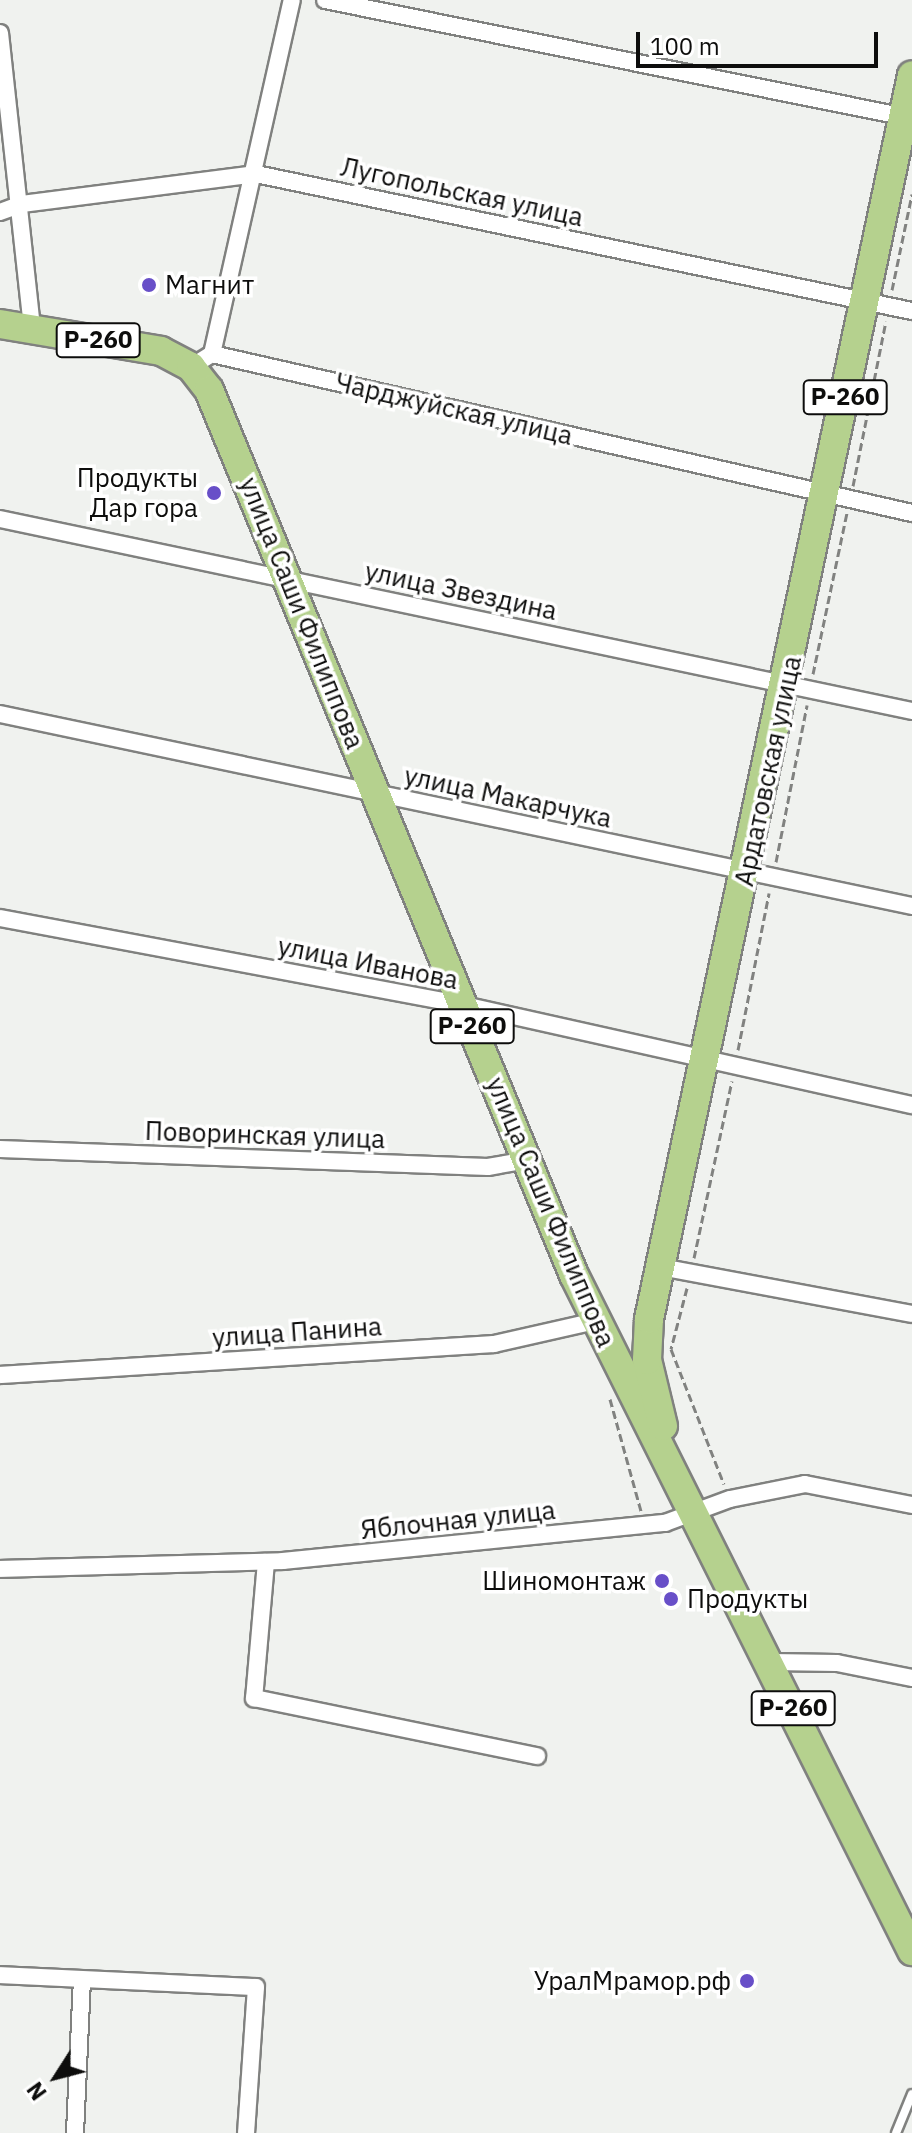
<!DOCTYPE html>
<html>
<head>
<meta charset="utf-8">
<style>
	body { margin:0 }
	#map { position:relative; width:912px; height:2133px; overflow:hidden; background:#f0f2ef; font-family:"IBM Plex Sans",sans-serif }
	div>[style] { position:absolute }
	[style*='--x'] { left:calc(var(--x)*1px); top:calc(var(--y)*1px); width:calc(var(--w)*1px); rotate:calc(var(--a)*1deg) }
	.path>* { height:3px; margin-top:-1.5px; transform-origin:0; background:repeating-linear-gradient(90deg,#818280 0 8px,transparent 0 12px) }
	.roads { filter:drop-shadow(2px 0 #80817f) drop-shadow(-2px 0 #80817f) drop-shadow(0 2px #80817f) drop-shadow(0 -2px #80817f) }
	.lane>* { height:8px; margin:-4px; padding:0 4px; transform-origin:4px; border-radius:4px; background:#fff }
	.street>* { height:16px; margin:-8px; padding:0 8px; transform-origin:8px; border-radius:8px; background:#fff }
	.highway>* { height:28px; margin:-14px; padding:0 14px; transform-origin:14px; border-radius:14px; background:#b5d18e }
	.dots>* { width:22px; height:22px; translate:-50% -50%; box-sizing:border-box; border:4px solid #fff; border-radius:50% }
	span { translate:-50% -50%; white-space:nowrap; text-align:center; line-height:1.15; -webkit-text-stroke:7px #fff; paint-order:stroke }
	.shield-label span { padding:2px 6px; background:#fff; border:2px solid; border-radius:6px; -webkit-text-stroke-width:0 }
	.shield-label { font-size:24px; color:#0d0d0c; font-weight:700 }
	.street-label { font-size:26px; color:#0d0d0c }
	.poi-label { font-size:26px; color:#0d0d0c }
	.left { translate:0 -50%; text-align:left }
	.right { translate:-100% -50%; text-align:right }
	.north { position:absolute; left:16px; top:2037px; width:80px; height:80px; -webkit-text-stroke:6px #fff; paint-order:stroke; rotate:234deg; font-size:22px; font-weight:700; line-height:32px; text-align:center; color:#0d0d0c }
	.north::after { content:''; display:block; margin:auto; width:28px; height:36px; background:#0d0d0c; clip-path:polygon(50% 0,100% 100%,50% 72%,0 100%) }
	.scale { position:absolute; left:636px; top:32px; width:242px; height:36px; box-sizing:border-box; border:4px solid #0d0d0c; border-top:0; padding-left:10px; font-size:24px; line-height:28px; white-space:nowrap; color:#0d0d0c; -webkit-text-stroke:6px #fff; paint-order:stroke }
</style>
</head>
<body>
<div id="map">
	<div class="path">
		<i style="--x:892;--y:290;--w:98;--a:-78.2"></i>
		<i style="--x:853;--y:486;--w:168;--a:-78.7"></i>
		<i style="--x:813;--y:674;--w:165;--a:-78.1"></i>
		<i style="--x:776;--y:862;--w:160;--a:-78.8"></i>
		<i style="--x:738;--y:1050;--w:160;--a:-78.8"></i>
		<i style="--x:694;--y:1258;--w:181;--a:-77.9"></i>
		<i style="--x:687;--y:1288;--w:63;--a:104.7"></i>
		<i style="--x:671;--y:1349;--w:145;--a:68.6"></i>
		<i style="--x:610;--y:1399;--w:116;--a:74.5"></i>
	</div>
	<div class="roads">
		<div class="lane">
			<i style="--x:896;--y:2133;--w:42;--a:-67.7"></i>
		</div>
		<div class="street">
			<i style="--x:325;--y:0;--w:598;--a:11.39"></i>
			<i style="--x:0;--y:33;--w:298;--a:83.8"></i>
			<i style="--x:0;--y:212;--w:23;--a:-20"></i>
			<i style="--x:22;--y:204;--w:236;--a:-7.3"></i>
			<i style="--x:256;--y:174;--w:670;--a:11.8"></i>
			<i style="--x:212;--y:354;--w:363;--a:-77.3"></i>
			<i style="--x:191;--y:367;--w:25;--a:-32"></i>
			<i style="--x:212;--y:354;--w:718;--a:12.8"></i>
			<i style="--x:0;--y:519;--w:932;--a:11.89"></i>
			<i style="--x:0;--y:714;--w:932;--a:11.89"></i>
			<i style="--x:0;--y:918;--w:472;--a:10.6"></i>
			<i style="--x:464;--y:1005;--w:459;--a:12.6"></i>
			<i style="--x:0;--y:1149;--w:488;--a:2.1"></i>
			<i style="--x:488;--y:1167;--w:40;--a:-10"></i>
			<i style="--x:661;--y:1267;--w:255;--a:10.6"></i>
			<i style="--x:0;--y:1375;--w:495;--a:-3.6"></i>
			<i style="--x:494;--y:1344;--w:104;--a:-12.8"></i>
			<i style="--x:266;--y:1562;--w:137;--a:95"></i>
			<i style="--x:254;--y:1698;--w:289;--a:11.6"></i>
			<i style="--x:0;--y:1569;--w:283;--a:-1.6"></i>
			<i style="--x:283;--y:1561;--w:384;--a:-5.7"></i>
			<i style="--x:665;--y:1523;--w:69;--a:-20.3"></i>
			<i style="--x:730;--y:1499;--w:76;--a:-11.3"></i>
			<i style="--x:805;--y:1484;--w:109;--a:11.1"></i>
			<i style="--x:771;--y:1662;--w:66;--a:0.9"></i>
			<i style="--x:837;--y:1663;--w:76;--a:11.3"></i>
			<i style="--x:0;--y:1975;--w:256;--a:2.7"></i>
			<i style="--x:256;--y:1987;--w:146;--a:93.9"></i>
			<i style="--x:75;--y:2133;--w:152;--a:-87.4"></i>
		</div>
		<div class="highway">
			<i style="--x:0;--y:324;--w:163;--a:9.5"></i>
			<i style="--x:161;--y:351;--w:34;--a:28"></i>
			<i style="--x:191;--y:367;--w:29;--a:52"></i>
			<i style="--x:209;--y:390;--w:957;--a:67.59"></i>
			<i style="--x:574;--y:1275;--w:756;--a:63.43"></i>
			<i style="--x:663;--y:1426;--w:68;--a:-103.6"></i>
			<i style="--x:647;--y:1360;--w:41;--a:-87.2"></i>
			<i style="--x:649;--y:1319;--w:1271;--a:-78.06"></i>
		</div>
	</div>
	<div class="dots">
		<i style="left:149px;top:285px;background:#684fc8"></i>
		<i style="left:214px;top:493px;background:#684fc8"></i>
		<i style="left:662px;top:1581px;background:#684fc8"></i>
		<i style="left:671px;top:1599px;background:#684fc8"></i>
		<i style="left:747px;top:1981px;background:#684fc8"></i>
	</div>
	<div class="shield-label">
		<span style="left:98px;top:340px">Р-260</span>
		<span style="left:845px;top:397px">Р-260</span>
		<span style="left:472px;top:1026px">Р-260</span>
		<span style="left:793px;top:1708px">Р-260</span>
	</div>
	<div class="street-label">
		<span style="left:462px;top:192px;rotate:12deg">Лугопольская улица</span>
		<span style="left:454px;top:409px;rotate:13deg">Чарджуйская улица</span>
		<span style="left:461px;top:591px;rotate:12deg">улица Звездина</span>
		<span style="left:302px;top:613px;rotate:68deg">улица Саши Филиппова</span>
		<span style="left:768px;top:771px;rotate:-78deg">Ардатовская улица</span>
		<span style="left:508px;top:797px;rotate:12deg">улица Макарчука</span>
		<span style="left:368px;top:963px;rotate:11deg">улица Иванова</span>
		<span style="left:265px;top:1135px;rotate:2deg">Поворинская улица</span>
		<span style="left:551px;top:1212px;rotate:67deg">улица Саши Филиппова</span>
		<span style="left:297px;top:1332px;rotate:-4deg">улица Панина</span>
		<span style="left:458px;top:1520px;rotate:-6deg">Яблочная улица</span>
	</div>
	<div class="poi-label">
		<span class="left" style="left:165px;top:285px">Магнит</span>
		<span class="right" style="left:198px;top:493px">Продукты<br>Дар гора</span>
		<span class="right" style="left:646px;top:1581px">Шиномонтаж</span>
		<span class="left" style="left:687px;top:1599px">Продукты</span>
		<span class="right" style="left:731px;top:1981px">УралМрамор.рф</span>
	</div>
	<div class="north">N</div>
	<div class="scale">100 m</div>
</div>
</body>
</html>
